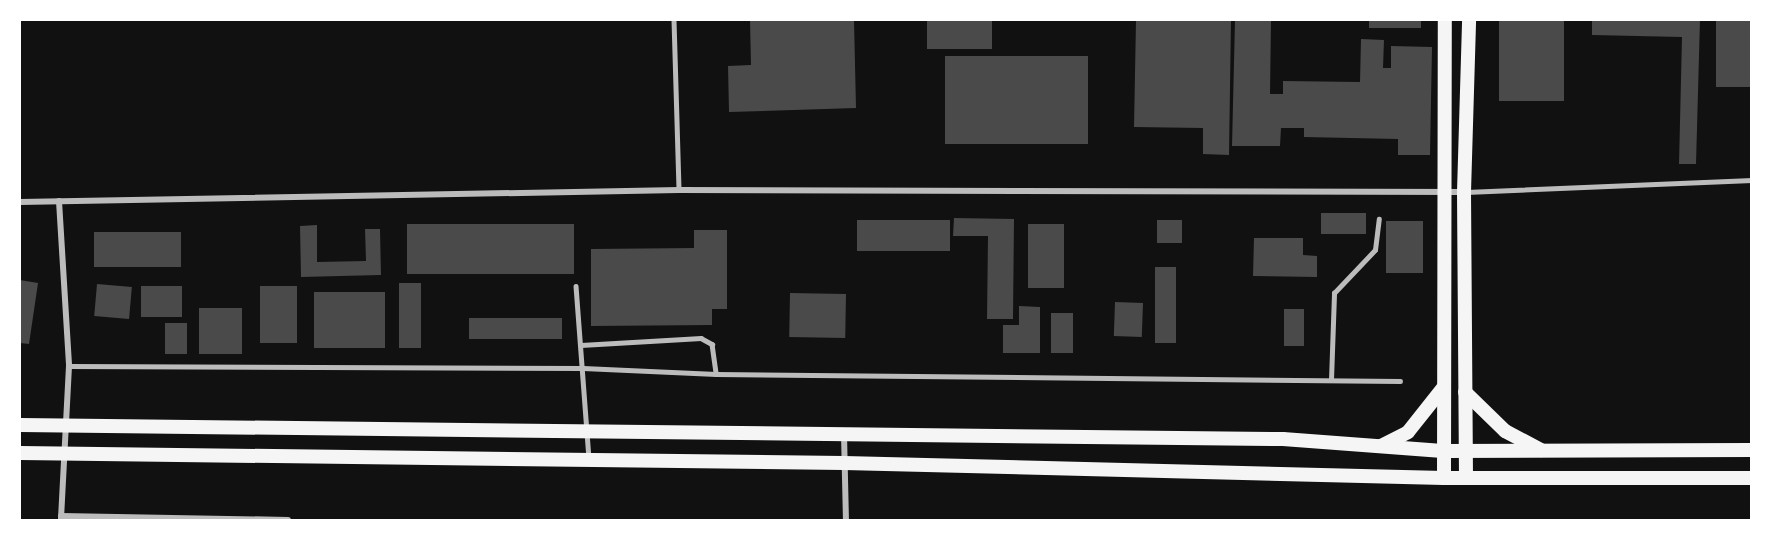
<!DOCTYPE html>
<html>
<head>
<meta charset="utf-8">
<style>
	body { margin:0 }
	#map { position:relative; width:1771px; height:540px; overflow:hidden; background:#111; font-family:"PT Serif",serif }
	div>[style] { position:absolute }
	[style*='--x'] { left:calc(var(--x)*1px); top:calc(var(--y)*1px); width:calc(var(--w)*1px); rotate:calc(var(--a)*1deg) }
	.building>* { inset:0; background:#4a4a4a; transform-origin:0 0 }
	.service>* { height:4.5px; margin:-2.25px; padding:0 2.25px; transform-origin:2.25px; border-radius:2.25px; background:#bcbcbc }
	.minor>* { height:6px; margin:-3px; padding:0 3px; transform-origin:3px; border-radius:3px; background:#bcbcbc }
	.primary>* { height:14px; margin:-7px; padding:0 7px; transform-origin:7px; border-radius:7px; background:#f5f5f5 }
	span { translate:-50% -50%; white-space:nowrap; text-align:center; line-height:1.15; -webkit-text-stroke:6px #fff; paint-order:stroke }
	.frame { position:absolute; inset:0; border:21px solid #fff; pointer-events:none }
</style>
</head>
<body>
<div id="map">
	<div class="building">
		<i style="clip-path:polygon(750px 20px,854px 20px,856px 108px,729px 112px,728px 66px,751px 65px)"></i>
		<i style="left:927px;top:20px;width:65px;height:29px"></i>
		<i style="clip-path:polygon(1136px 20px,1231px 20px,1229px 155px,1203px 154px,1203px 128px,1134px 127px)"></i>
		<i style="clip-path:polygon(1235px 20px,1271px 20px,1270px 94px,1283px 94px,1283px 81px,1360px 82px,1361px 39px,1384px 40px,1383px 68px,1391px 68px,1391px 46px,1432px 47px,1430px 155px,1398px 155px,1398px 139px,1304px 137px,1304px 128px,1281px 128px,1280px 146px,1232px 146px)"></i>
		<i style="left:1369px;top:20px;width:52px;height:8px"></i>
		<i style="left:1499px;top:20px;width:65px;height:81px"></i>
		<i style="clip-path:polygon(1592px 20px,1700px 20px,1696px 164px,1679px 164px,1682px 37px,1592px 35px)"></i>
		<i style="left:1716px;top:20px;width:36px;height:67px"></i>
		<i style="left:945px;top:56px;width:143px;height:88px"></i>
		<i style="left:1321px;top:213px;width:45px;height:21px"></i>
		<i style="clip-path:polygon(954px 218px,1014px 219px,1013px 319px,987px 319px,988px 236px,953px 236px)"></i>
		<i style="left:857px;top:220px;width:93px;height:31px"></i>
		<i style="left:1157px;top:220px;width:25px;height:23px"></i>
		<i style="left:1386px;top:221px;width:37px;height:52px"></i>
		<i style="left:407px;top:224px;width:167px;height:50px"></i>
		<i style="left:1064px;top:224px;width:64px;height:36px;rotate:90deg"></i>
		<i style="clip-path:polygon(317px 225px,317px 262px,366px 261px,365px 229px,380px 229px,381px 275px,301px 277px,300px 226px)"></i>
		<i style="clip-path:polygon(694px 230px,727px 230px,727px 309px,712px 309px,712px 325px,591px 326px,591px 249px,694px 248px)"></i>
		<i style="left:94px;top:232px;width:87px;height:35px"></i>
		<i style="clip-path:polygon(1254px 238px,1303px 238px,1303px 255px,1317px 256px,1317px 277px,1253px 276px)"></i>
		<i style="left:1155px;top:267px;width:21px;height:76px"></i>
		<i style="clip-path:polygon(20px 280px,38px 283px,29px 344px,20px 343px)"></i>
		<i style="left:399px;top:283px;width:22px;height:65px"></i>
		<i style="left:97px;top:284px;width:35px;height:32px;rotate:5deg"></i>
		<i style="left:182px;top:286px;width:31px;height:41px;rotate:90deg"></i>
		<i style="left:260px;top:286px;width:37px;height:57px"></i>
		<i style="left:314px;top:292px;width:71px;height:56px"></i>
		<i style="left:790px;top:293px;width:56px;height:44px;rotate:1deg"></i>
		<i style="left:1115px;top:302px;width:28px;height:34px;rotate:2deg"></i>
		<i style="clip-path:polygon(1019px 306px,1040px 307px,1040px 353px,1003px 353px,1003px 325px,1019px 325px)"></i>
		<i style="left:242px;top:308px;width:46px;height:43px;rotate:90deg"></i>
		<i style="left:1284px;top:309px;width:20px;height:37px"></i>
		<i style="left:1051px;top:313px;width:22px;height:40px"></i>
		<i style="left:469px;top:318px;width:93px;height:21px"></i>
		<i style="left:165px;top:323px;width:22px;height:31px"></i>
	</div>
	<div class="service">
		<i style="--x:674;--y:20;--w:170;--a:88.3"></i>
		<i style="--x:1466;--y:192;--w:286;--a:-2.4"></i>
		<i style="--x:576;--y:286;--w:171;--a:85.7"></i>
		<i style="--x:581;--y:345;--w:120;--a:-3.3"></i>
		<i style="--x:701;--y:338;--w:13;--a:29"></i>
		<i style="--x:712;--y:344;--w:30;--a:82"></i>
		<i style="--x:69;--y:366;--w:514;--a:0.22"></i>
		<i style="--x:583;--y:368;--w:133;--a:2.6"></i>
		<i style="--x:716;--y:374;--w:684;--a:0.59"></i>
		<i style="--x:1331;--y:380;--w:87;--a:-88"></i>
		<i style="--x:1334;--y:293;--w:59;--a:-46.4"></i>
		<i style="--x:1375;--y:250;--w:31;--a:-83"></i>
	</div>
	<div class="minor">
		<i style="--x:59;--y:201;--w:165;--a:86.5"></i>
		<i style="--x:69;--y:366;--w:154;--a:93"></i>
		<i style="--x:20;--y:202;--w:659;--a:-1.04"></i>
		<i style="--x:679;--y:190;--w:785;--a:0.15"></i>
		<i style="--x:844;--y:434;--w:86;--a:88.7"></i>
		<i style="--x:61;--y:516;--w:227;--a:1"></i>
	</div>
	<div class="primary">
		<i style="--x:1465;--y:392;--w:56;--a:44.3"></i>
		<i style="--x:1505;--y:431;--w:41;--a:27.8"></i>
		<i style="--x:20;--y:425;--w:1263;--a:0.64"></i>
		<i style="--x:1283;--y:439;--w:160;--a:4.3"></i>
		<i style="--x:1443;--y:451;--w:309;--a:-0.2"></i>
		<i style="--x:1381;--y:446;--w:30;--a:-27"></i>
		<i style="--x:1408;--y:432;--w:56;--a:-51.5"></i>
		<i style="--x:20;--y:453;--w:824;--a:0.7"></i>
		<i style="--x:844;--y:463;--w:600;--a:1.43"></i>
		<i style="--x:1444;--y:478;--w:308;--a:0"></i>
		<i style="--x:1444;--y:478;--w:458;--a:-89.9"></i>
		<i style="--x:1466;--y:478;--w:286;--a:-90.4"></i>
		<i style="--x:1464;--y:192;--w:172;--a:-88.3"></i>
	</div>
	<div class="frame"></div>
</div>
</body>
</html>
